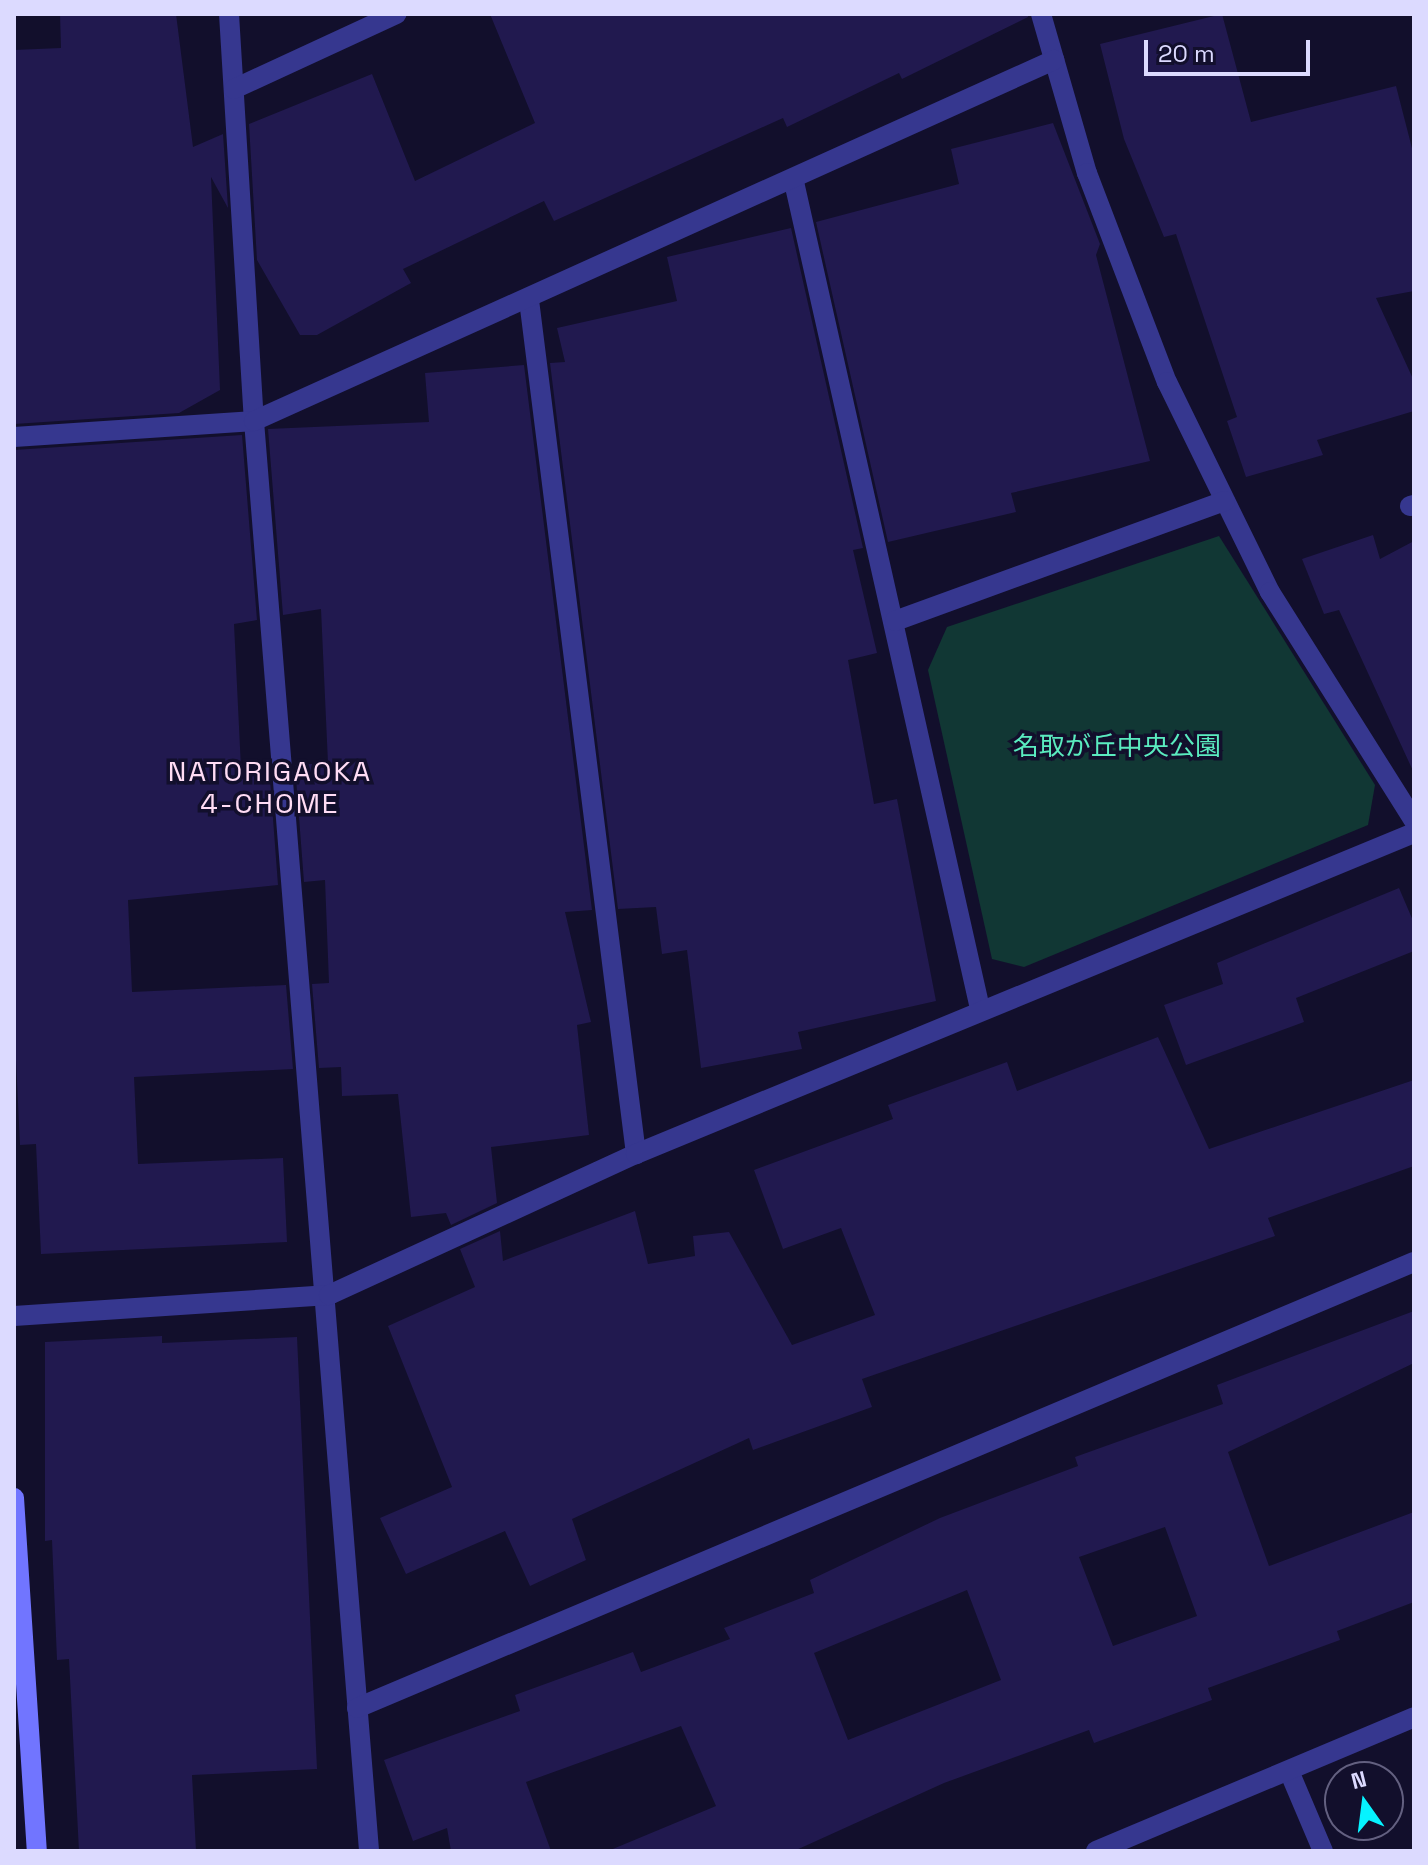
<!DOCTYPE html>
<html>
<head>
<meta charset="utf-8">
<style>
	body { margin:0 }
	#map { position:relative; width:1428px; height:1865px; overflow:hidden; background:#120f2c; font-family:"Space Grotesk","Noto Sans JP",sans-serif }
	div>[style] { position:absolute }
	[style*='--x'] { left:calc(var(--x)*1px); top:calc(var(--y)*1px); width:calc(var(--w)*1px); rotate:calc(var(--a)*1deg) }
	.green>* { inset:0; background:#113734 }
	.building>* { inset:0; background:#21194f }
	.lane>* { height:20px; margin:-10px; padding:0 10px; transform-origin:10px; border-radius:10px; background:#36378f }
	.street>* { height:20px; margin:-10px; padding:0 10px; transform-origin:10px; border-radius:10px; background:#36378f }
	.secondary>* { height:20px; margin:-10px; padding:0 10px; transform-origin:10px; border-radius:10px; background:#7175ff }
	span { translate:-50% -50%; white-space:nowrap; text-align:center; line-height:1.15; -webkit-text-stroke:7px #120f2c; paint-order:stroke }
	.park-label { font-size:26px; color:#5aebbf }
	.neighbourhood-label { font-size:28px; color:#ffdcf4; letter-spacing:2px }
	.frame { position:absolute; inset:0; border:16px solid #dcdaff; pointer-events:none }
	.north { position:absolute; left:1324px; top:1761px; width:80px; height:80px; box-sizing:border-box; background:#120f2c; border:2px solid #636080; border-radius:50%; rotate:346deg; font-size:22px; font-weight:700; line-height:32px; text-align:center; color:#dcdaff }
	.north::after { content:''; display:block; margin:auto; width:28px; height:36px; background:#06f3ff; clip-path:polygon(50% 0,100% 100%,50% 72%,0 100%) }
	.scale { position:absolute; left:1144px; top:40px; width:166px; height:36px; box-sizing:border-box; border:4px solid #dcdaff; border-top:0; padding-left:10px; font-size:24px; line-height:28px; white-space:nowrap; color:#dcdaff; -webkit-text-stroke:6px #120f2c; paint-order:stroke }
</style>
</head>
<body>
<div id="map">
	<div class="green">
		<i style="clip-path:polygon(1219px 536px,1375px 785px,1368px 825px,1024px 967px,992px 959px,928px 670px,947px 627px)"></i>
	</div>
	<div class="building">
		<i style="clip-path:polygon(60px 14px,176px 14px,193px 147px,223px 134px,228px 208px,211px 177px,220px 390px,179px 413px,14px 424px,14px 50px,61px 48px)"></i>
		<i style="clip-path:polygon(490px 14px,1028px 14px,1028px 17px,902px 79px,899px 73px,787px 127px,783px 118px,554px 221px,544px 201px,403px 269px,411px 283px,317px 335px,300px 335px,257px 260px,249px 124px,372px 74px,415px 181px,535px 123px)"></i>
		<i style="clip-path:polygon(1222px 14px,1251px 122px,1396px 86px,1414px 156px,1414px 291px,1376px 298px,1414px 381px,1414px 411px,1317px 440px,1323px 455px,1246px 477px,1227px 421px,1237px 417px,1176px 234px,1164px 237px,1124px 139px,1100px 44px)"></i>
		<i style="clip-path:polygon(1053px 123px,1100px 244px,1096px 255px,1150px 461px,1011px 493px,1016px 512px,888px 542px,816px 222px,959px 184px,951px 149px)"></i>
		<i style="clip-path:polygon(791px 228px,863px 548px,853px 550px,877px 653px,848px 660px,874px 804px,897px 799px,936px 1001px,798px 1032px,802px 1049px,701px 1068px,687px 950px,662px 954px,656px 907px,618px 909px,550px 363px,565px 362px,557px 328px,677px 301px,667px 257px)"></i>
		<i style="clip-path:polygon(524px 365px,592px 910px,565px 912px,591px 1022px,577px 1025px,589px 1135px,491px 1147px,497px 1203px,451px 1225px,446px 1213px,411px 1217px,398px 1094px,342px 1096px,341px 1067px,319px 1068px,312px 984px,329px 983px,325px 880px,304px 882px,295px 765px,328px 763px,321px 609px,283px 615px,268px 429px,429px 422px,425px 373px)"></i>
		<i style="clip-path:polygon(242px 435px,257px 620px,234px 624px,241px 768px,269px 766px,278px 885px,128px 900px,132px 992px,286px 985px,293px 1069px,134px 1077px,138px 1164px,283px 1158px,287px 1242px,41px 1254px,36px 1144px,20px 1145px,16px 1060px,14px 450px)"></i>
		<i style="clip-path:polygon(1373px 535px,1380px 559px,1414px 541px,1414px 773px,1339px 610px,1324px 614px,1302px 559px)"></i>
		<i style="clip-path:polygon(1399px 888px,1414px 923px,1414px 951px,1296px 998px,1304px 1022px,1186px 1065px,1164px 1005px,1223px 984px,1217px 963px)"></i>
		<i style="clip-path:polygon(1158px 1037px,1209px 1149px,1414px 1080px,1414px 1166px,1268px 1218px,1275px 1236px,862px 1379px,872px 1407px,753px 1450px,749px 1438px,572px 1519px,586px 1560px,530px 1586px,505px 1531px,406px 1574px,380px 1518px,452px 1487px,388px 1326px,475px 1287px,460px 1249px,500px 1231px,503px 1261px,635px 1211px,648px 1264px,695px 1256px,693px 1236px,729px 1232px,792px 1345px,875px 1315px,841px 1228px,783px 1249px,754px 1170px,893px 1119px,888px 1105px,1007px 1062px,1017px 1091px)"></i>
		<i style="clip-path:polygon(evenodd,1414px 1311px,1414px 1363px,1228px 1452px,1269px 1566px,1414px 1512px,1414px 1602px,1337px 1631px,1340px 1640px,1208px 1688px,1212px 1700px,1094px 1743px,1089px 1730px,944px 1783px,794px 1851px,608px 1851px,716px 1806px,681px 1726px,526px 1782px,551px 1851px,451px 1851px,447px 1828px,413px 1841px,384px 1760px,520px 1711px,515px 1695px,633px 1652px,641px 1672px,730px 1639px,724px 1628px,814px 1593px,810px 1580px,940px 1518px,1078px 1466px,1075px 1457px,1223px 1404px,1217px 1385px,1414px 1311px,1165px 1527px,1197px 1616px,1113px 1646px,1079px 1557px,1165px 1527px,1414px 1311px,967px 1590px,1001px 1680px,848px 1740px,814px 1653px,967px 1590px)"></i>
		<i style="clip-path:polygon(162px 1336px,162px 1343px,297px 1337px,317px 1769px,192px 1775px,196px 1851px,79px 1851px,69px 1659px,57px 1660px,52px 1540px,45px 1541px,45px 1342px)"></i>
	</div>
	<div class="lane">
		<i style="--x:1410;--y:506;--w:4;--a:-14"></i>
	</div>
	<div class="street">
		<i style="--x:229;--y:14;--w:408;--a:86.5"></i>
		<i style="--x:254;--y:421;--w:1435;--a:85.4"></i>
		<i style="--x:1041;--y:14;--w:166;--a:73.9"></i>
		<i style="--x:1087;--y:173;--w:224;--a:69.1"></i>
		<i style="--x:1167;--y:382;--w:234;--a:63.9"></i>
		<i style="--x:1270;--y:592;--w:271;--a:57.8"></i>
		<i style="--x:234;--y:89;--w:179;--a:-24.8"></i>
		<i style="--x:794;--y:182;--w:848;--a:77.32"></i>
		<i style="--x:529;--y:300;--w:861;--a:82.86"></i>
		<i style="--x:14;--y:437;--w:241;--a:-3.8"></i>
		<i style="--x:254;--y:421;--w:878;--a:-24.29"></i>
		<i style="--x:895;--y:621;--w:351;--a:-20"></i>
		<i style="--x:14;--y:1316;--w:316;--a:-3.8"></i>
		<i style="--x:329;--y:1295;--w:338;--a:-24.7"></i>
		<i style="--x:636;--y:1154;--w:842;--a:-22.42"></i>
		<i style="--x:357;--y:1708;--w:1147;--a:-22.88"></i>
		<i style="--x:1289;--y:1771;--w:87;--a:67"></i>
		<i style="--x:1096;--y:1851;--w:345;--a:-22.8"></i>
	</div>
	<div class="secondary">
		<i style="--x:14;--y:1498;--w:354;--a:86.3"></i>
	</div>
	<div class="park-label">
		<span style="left:1117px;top:747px">名取が丘中央公園</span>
	</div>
	<div class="neighbourhood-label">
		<span style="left:270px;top:787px">NATORIGAOKA<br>4-CHOME</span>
	</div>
	<div class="frame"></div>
	<div class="north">N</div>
	<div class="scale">20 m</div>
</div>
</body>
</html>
